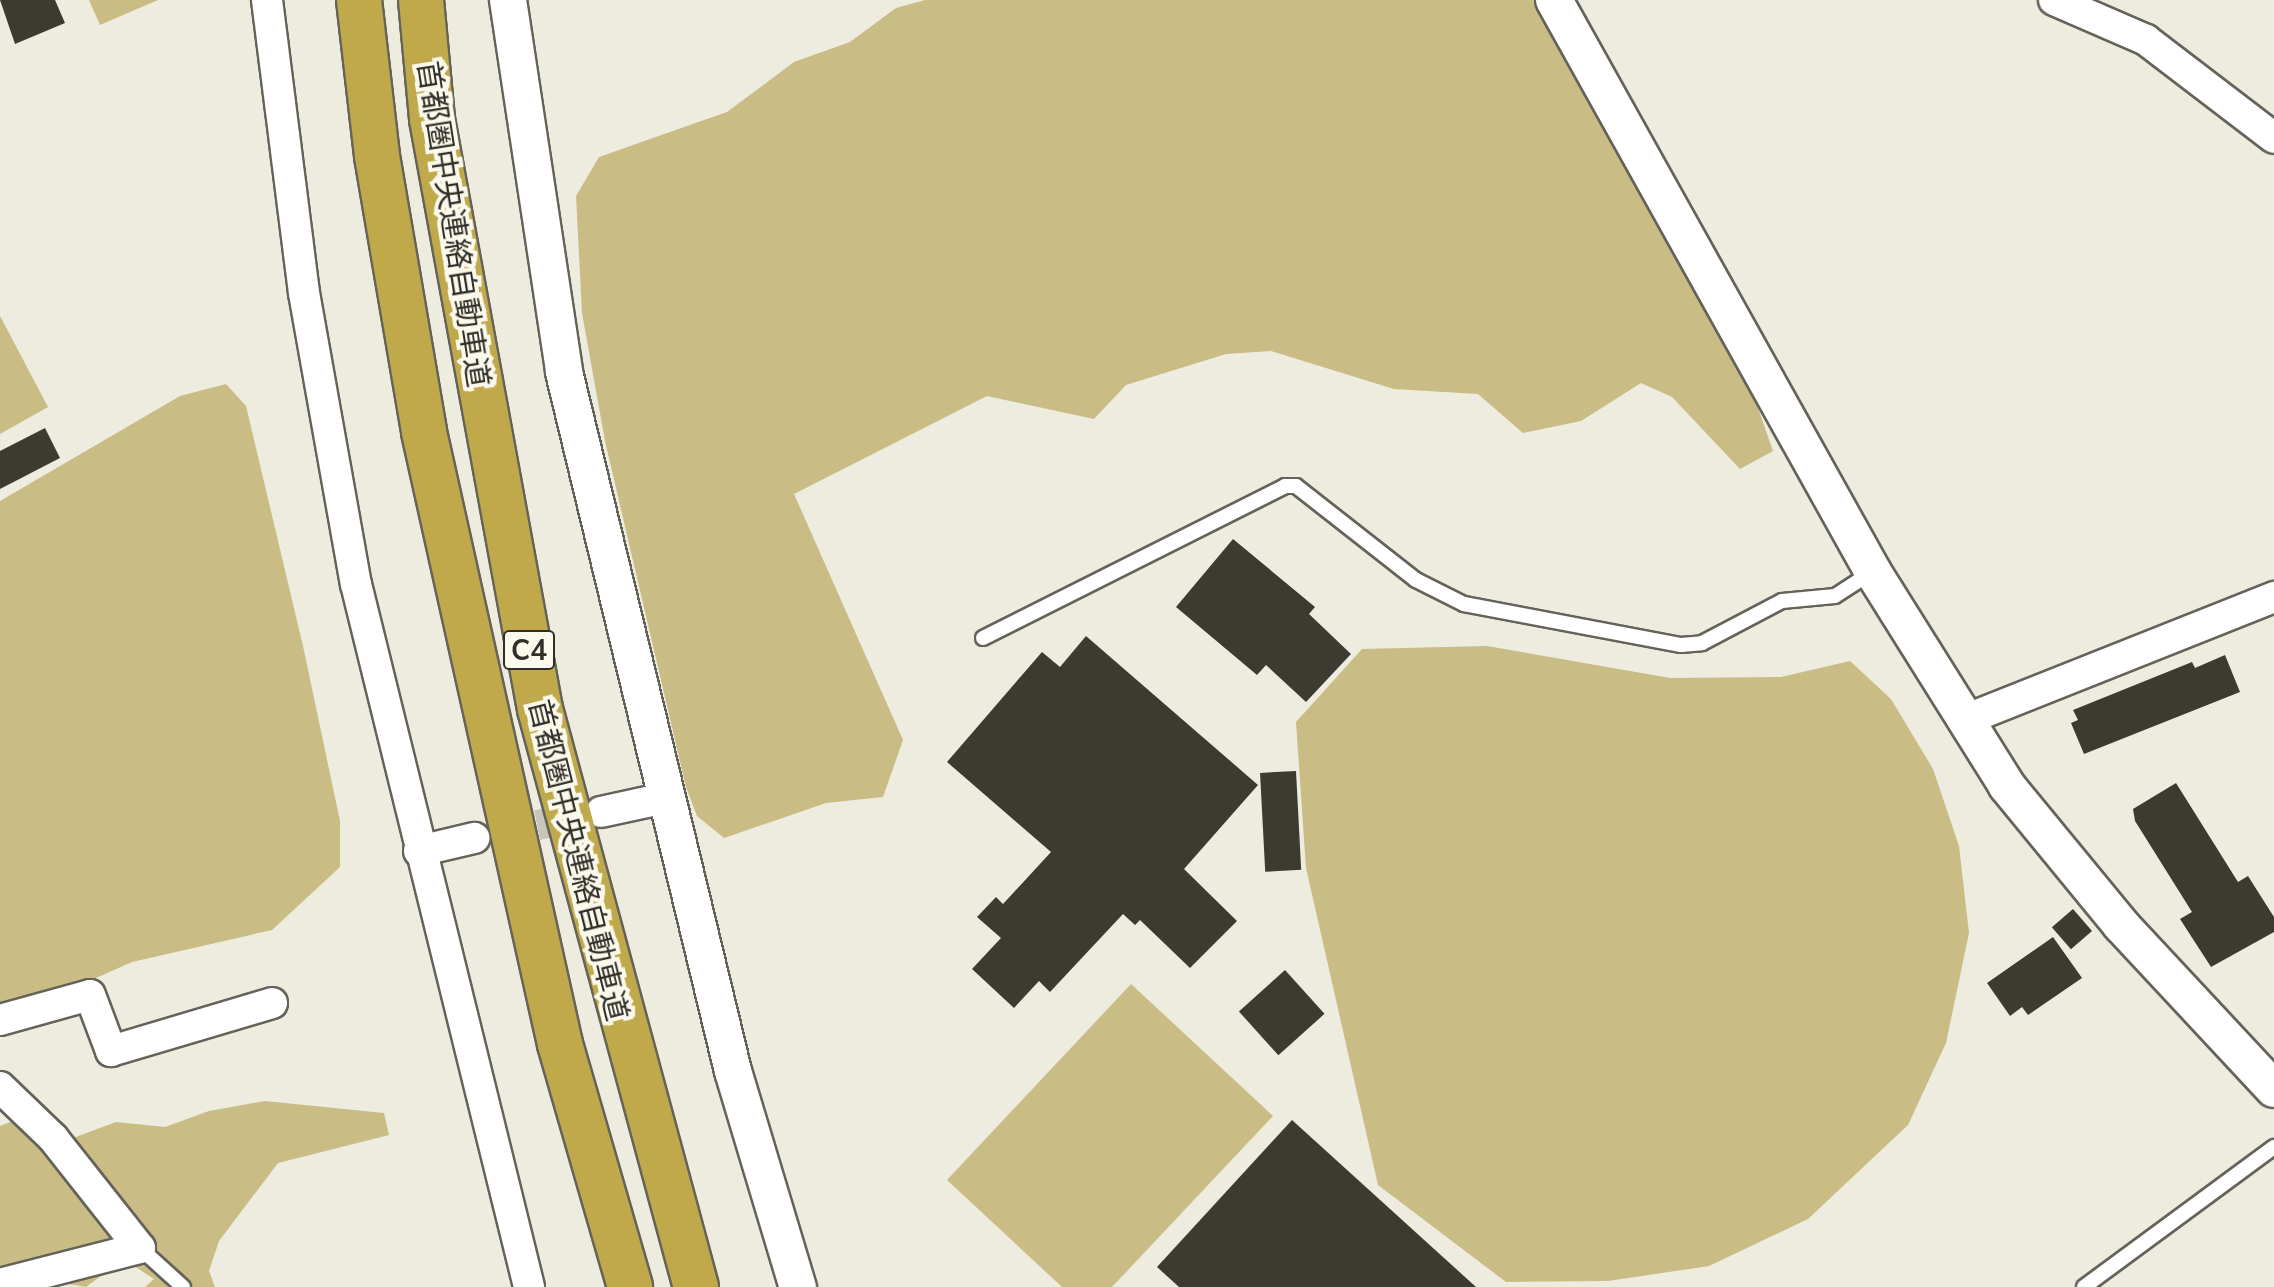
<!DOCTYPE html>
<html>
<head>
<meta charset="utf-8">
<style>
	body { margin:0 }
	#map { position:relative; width:2274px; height:1287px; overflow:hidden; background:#eeebdf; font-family:Mulish,"Noto Sans JP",sans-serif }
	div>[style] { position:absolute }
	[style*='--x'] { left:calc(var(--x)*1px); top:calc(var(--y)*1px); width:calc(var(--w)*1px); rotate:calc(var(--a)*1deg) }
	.green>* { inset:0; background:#c9bc85 }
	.building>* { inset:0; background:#3d3b31; transform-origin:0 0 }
	.minor-tunnel>* { height:30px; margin-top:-15px; transform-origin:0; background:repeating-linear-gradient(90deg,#c8c5bb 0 30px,transparent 0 45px) }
	.roads { filter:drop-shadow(2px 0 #656359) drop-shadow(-2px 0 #656359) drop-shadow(0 2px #656359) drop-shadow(0 -2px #656359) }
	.service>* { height:14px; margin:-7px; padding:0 7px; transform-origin:7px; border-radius:7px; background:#fff }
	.minor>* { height:30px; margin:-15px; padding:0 15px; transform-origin:15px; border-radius:15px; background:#fff }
	.tertiary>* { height:36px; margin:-18px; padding:0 18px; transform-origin:18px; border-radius:18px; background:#fff }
	.motorway>* { height:44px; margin:-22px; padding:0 22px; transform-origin:22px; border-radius:22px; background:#bfa94b }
	span { translate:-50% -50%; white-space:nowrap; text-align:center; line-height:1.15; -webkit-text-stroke:8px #fbf8ec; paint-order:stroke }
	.shield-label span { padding:2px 6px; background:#fbf8ec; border:2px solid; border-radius:6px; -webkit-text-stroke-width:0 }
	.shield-label { font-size:28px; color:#2f2e29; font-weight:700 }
	.street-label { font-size:30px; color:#2f2e29 }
</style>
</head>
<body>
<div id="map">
	<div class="green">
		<i style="clip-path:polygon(89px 0,158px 0,100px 25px)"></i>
		<i style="clip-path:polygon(925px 0,1538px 0,1751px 388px,1773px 451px,1740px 469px,1672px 397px,1641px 383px,1581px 421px,1523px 433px,1478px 394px,1394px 389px,1271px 351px,1226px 354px,1126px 385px,1094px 419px,987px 396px,794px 494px,903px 740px,883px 797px,826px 803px,724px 838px,697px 816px,686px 787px,605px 441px,582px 313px,576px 196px,599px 157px,727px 112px,794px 62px,850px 42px,896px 8px)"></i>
		<i style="clip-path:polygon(0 316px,48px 407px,0 434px)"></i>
		<i style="clip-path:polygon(226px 384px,246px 406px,303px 646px,340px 821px,340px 867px,272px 930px,132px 962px,78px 986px,0 1007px,0 501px,180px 396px)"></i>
		<i style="clip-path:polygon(1487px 646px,1670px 678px,1781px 677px,1850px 661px,1891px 699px,1933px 769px,1959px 846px,1969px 933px,1946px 1043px,1908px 1125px,1808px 1219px,1709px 1266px,1608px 1281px,1506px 1282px,1378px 1185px,1306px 868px,1296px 722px,1362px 649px)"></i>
		<i style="clip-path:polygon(1131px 984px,1273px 1116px,1112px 1287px,1062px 1287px,947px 1180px)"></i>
		<i style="clip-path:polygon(265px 1101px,384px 1113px,389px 1135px,278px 1163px,219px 1241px,209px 1271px,215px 1287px,145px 1287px,154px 1279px,131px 1264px,113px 1267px,86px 1287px,51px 1281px,0 1287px,0 1126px,13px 1121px,73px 1138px,116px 1122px,165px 1127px,209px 1111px)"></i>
	</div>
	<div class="building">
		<i style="clip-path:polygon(0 0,55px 0,65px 23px,15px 44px)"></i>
		<i style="clip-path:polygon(45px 428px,60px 458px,0 489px,0 451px)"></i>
		<i style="clip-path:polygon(1233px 539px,1315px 607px,1309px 614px,1351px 654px,1306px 702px,1266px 665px,1257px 675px,1176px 607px)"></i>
		<i style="clip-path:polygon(1086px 636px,1258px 785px,1184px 869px,1237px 921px,1190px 968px,1140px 920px,1135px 925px,1123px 914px,1050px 992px,1039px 981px,1014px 1008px,972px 969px,1001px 938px,977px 917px,996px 897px,1003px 904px,1051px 852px,947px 762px,1042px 652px,1060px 667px)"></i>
		<i style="clip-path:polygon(2225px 655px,2240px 692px,2084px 754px,2071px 723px,2078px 720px,2073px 710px,2192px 662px,2195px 668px)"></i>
		<i style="left:1296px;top:771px;width:99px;height:36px;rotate:87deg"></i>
		<i style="clip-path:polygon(2176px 783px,2238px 882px,2248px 876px,2274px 917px,2274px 932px,2211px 967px,2180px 919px,2192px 912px,2135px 821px,2133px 809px)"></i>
		<i style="left:2073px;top:909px;width:29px;height:28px;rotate:49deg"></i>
		<i style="clip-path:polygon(2053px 937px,2082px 978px,2028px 1015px,2022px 1007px,2010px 1016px,1987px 983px)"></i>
		<i style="left:1285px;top:970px;width:59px;height:62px;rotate:48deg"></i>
		<i style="clip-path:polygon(1292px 1120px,1476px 1287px,1179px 1287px,1157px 1267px)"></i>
	</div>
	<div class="minor-tunnel">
		<i style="--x:493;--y:834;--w:96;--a:-11.4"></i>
	</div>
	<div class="roads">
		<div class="service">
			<i style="--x:983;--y:638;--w:338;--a:-26.7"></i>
			<i style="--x:1285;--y:486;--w:11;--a:0"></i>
			<i style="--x:1296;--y:486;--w:152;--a:38.1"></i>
			<i style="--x:1416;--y:580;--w:54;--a:26.6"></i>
			<i style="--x:1464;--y:604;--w:221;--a:10.7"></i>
			<i style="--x:1681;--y:645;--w:21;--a:-5"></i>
			<i style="--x:1702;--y:643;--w:90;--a:-27.7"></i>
			<i style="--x:1782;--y:601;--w:53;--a:-5.4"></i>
			<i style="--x:1835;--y:596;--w:44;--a:-33"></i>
			<i style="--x:140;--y:1248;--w:58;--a:42.2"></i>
			<i style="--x:2084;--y:1287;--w:236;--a:-36.4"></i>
		</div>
		<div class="minor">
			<i style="--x:267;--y:0;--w:295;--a:82.8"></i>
			<i style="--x:304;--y:293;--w:296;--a:79.9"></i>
			<i style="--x:356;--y:584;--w:724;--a:76.17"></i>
			<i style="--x:2054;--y:0;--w:100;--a:23.5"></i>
			<i style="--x:2146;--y:40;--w:161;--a:37.4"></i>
			<i style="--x:1965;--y:720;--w:333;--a:-21.7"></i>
			<i style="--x:601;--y:812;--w:66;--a:-12.3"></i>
			<i style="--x:419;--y:851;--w:57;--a:-13.3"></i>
			<i style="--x:0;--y:1020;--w:93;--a:-15.5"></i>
			<i style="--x:90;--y:995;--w:60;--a:69.4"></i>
			<i style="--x:111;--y:1051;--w:168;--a:-16.6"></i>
			<i style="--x:0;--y:1087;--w:74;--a:43.9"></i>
			<i style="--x:53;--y:1138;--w:140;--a:51.7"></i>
			<i style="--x:140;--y:1248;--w:145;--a:165.6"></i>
		</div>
		<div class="tertiary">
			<i style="--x:508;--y:0;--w:376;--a:81.4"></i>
			<i style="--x:564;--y:372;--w:719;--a:76.41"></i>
			<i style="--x:733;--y:1071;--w:226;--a:73.3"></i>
			<i style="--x:1554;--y:0;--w:655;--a:60.85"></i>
			<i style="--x:1873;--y:572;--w:252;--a:57.9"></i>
			<i style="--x:2007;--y:786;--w:180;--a:50.6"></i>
			<i style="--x:2121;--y:925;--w:224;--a:47"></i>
		</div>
		<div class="motorway">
			<i style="--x:359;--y:0;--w:157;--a:83.4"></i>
			<i style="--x:377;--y:156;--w:280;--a:80.3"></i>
			<i style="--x:424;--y:432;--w:627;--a:77.47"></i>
			<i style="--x:560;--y:1044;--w:253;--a:73.9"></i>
			<i style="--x:421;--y:0;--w:120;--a:84.7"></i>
			<i style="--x:432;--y:119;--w:600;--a:79.63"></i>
			<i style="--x:540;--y:709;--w:599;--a:74.9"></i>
		</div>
	</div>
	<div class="shield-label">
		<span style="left:529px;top:650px">C4</span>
	</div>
	<div class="street-label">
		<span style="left:454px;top:224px;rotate:81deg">首都圏中央連絡自動車道</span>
		<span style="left:579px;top:860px;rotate:76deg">首都圏中央連絡自動車道</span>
	</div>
</div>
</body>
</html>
